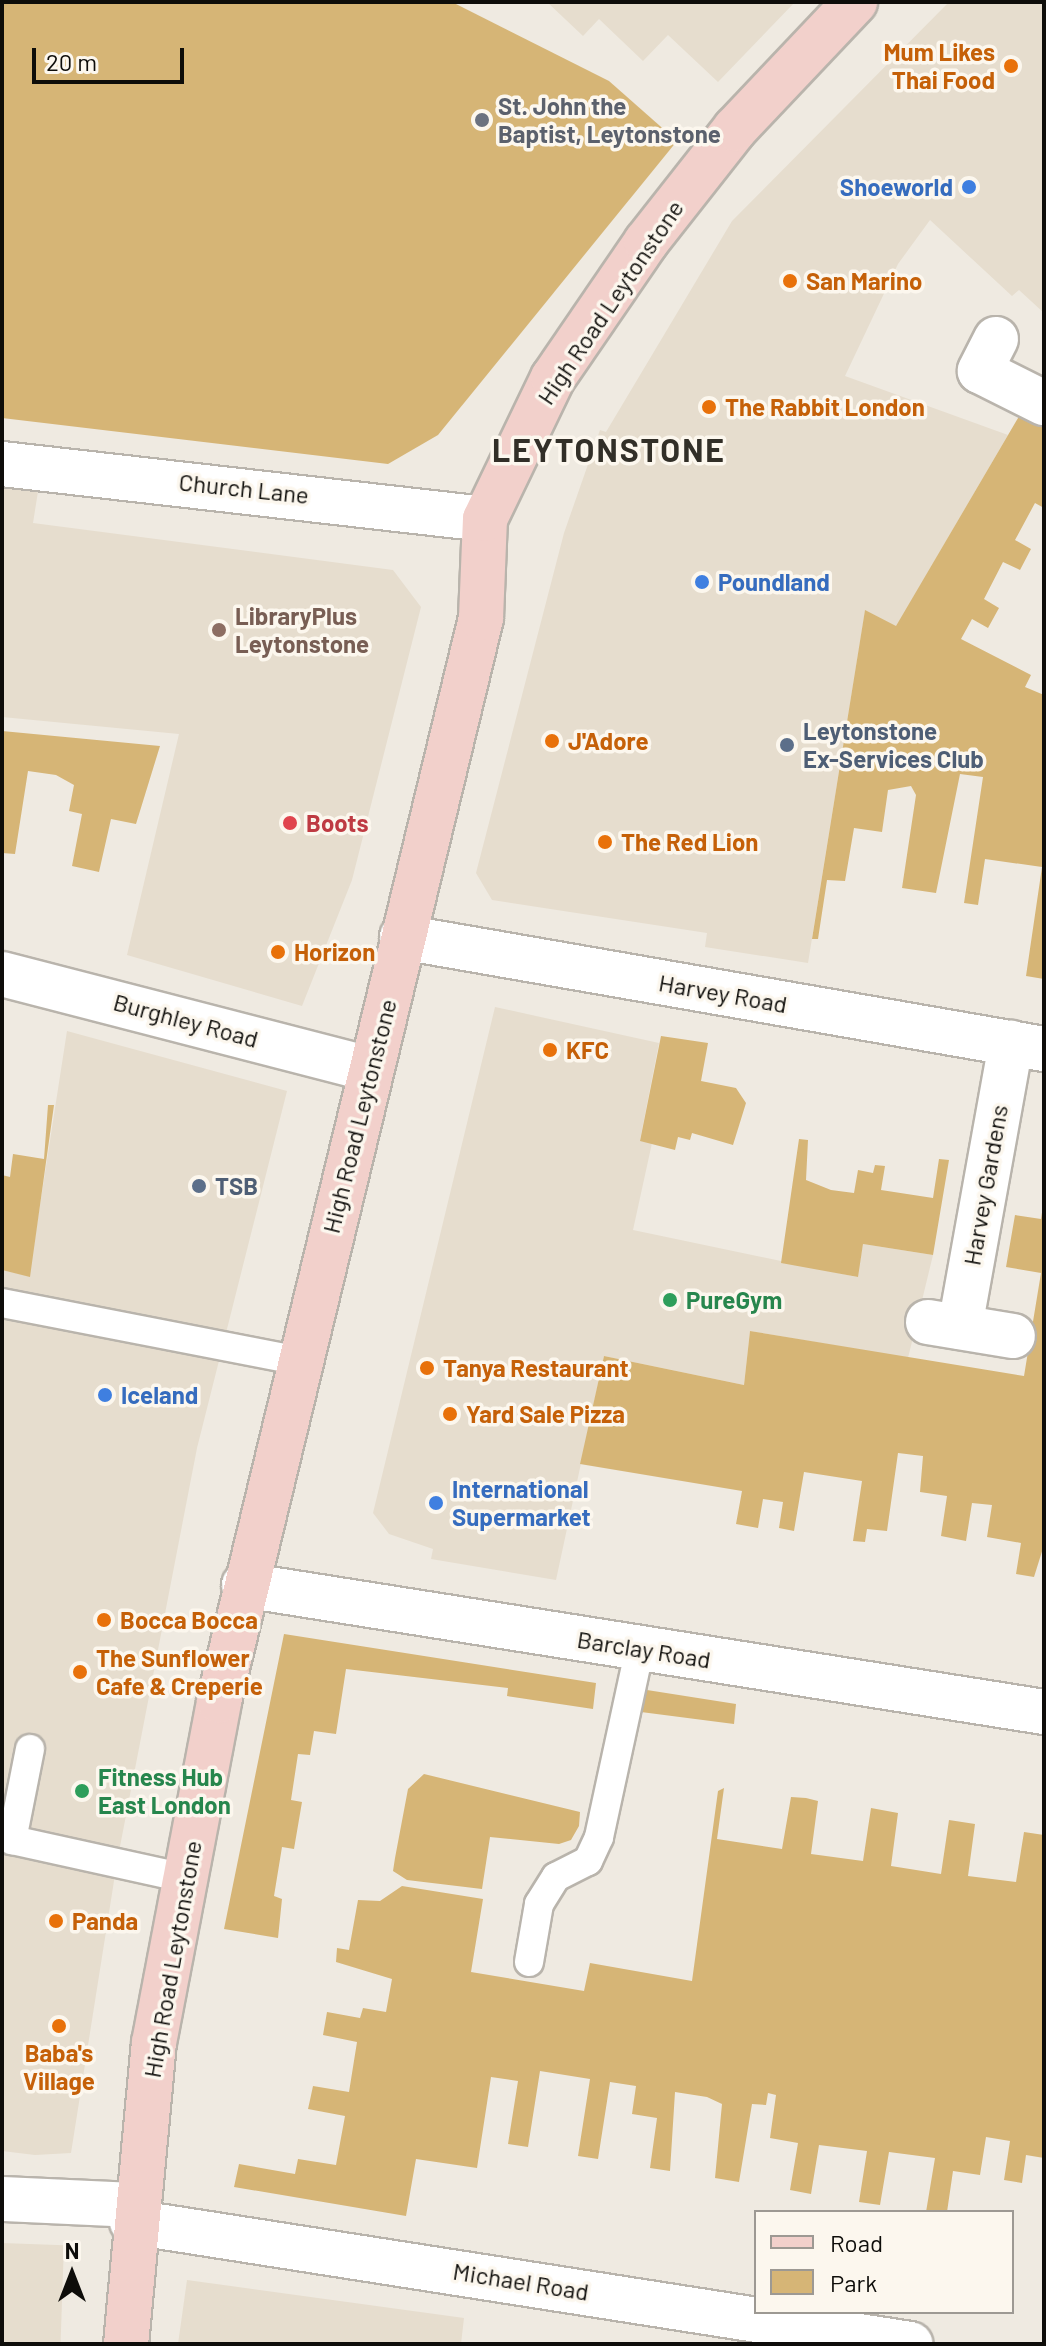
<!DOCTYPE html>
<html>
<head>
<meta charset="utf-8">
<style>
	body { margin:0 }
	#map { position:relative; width:1046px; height:2346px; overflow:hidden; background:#efeae1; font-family:Barlow,sans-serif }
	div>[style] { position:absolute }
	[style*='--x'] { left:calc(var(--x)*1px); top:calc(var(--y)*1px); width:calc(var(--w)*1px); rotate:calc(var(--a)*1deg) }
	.built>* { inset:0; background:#e6ddce; transform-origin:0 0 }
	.green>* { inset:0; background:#d6b576 }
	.roads { filter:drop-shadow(2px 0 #b9b4ac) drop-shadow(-2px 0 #b9b4ac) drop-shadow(0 2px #b9b4ac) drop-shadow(0 -2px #b9b4ac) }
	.lane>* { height:28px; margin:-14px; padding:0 14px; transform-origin:14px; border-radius:14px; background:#fff }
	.street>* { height:44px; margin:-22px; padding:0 22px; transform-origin:22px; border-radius:22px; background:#fff }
	.secondary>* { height:44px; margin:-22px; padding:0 22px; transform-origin:22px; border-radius:22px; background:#f2d0cb }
	.dots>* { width:22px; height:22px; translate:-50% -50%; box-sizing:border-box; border:4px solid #fcf7ee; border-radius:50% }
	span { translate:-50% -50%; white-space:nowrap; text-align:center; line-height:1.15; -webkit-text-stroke:7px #fcf7ee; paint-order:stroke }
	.food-label { font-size:24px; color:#c56008; font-weight:700 }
	.right { translate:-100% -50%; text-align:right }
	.left { translate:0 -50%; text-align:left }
	.worship-label { font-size:24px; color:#5b616d; font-weight:700 }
	.shop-label { font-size:24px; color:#366cbe; font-weight:700 }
	.street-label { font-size:24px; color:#0e0d0a }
	.education-label { font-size:24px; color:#785e54; font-weight:700 }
	.service-label { font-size:24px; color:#4e5e75; font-weight:700 }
	.health-label { font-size:24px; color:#be3a42; font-weight:700 }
	.leisure-label { font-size:24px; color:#27864d; font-weight:700 }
	.district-label { font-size:32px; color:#322f28; font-weight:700; letter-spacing:2px }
	.frame { position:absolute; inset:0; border:4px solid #0e0d0a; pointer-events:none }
	.legend { position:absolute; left:754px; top:2210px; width:260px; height:104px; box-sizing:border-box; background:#fcf7ee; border:2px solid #9d9993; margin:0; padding:10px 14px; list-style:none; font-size:24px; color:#0e0d0a }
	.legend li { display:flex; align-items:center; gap:16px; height:40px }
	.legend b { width:40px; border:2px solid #9d9993 }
	.north { position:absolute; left:32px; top:2234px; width:80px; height:80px; -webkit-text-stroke:6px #fcf7ee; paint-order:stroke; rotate:0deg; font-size:22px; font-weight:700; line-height:32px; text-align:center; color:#0e0d0a }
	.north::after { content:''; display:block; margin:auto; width:28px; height:36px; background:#0e0d0a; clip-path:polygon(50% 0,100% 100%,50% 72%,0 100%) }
	.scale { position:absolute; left:32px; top:48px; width:152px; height:36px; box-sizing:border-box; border:4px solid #0e0d0a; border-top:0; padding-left:10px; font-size:24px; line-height:28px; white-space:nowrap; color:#0e0d0a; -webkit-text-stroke:6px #fcf7ee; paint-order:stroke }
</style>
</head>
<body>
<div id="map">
	<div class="built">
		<i style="clip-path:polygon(547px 2px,795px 2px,718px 82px,668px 35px,643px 61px,599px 19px,583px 36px)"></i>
		<i style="clip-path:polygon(949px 2px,1044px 2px,1044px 313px,1019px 290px,1012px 296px,930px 220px,898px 264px,845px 376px,1008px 435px,896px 627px,865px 611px,808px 963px,705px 947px,707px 933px,492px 900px,476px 873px,564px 533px,600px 430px,606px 432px,732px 221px)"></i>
		<i style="clip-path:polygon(2px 475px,40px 479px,33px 523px,393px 570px,421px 607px,352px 880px,302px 1006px,127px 955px,179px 734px,2px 717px)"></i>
		<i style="clip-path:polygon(495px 1007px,659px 1043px,640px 1140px,652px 1143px,633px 1230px,857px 1277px,863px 1244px,933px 1255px,908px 1358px,750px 1331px,744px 1385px,604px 1356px,556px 1580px,431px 1559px,433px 1549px,389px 1534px,373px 1513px)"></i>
		<i style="clip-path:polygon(67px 1031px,287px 1091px,197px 1448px,117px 1862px,71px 2153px,35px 2155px,2px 2151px,2px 1270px,29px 1276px)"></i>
		<i style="left:2px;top:2243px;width:62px;height:101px;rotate:2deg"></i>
		<i style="clip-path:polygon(187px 2280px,464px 2318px,461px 2344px,178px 2344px)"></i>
	</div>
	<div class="green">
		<i style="clip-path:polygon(2px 2px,452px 2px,609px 81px,677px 141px,438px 435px,388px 464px,2px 418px)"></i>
		<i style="clip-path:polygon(1021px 413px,1044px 420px,1044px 508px,1035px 503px,1015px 540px,1031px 549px,1020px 570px,1003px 562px,984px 599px,999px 608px,988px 628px,972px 619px,961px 639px,1031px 675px,1025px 687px,1044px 695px,1044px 979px,1026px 976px,1042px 867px,985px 859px,978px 905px,964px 903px,983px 777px,960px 774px,936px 893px,902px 888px,916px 795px,911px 786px,888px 790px,882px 832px,854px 828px,845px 881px,827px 880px,818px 939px,812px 939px,865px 610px,896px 626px)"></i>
		<i style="clip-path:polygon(2px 731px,160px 746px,136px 824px,111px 819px,99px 872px,72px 866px,82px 814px,69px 811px,74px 785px,56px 775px,28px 771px,15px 854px,2px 853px)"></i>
		<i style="clip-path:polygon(661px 1036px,708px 1043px,701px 1081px,736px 1088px,746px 1103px,733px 1145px,692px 1133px,690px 1140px,678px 1137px,675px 1150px,640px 1141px)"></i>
		<i style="clip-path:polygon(48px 1105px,54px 1105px,30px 1277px,2px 1270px,2px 1175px,10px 1177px,13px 1154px,44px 1159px)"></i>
		<i style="clip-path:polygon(799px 1139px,808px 1140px,806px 1180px,831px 1190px,854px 1193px,858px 1170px,873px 1173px,875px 1165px,885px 1166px,881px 1190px,933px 1198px,939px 1159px,949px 1160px,933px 1255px,863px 1244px,858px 1277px,781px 1263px)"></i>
		<i style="clip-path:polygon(1044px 1199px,1044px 1545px,1034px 1577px,1016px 1574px,1021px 1543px,987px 1537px,992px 1505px,972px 1503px,966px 1541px,941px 1536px,947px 1496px,920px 1492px,923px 1456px,898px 1453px,887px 1531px,867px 1529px,865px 1542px,853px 1541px,862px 1481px,804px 1472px,794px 1531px,779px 1528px,783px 1502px,763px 1499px,758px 1528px,736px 1524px,742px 1491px,580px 1464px,604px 1356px,744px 1385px,750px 1331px,1024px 1376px,1041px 1273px,1006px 1267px,1015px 1215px,1041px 1219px)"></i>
		<i style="clip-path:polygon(284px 1634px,596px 1683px,593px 1709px,507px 1696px,508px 1688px,346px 1669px,336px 1734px,314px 1731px,310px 1755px,298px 1754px,291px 1800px,302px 1802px,294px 1849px,282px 1847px,274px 1896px,282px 1899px,278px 1938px,224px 1929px)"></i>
		<i style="clip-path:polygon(647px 1690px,736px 1704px,734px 1724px,641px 1712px)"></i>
		<i style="clip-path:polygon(424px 1774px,580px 1812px,579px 1826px,571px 1840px,559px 1844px,490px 1837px,482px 1889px,407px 1880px,393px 1871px,395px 1858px,408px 1789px)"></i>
		<i style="clip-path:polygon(724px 1788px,717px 1839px,782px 1849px,791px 1797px,806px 1798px,818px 1801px,811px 1854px,863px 1861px,871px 1808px,898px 1813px,891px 1866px,941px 1874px,949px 1820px,975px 1824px,968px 1876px,1016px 1882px,1024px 1832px,1044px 1835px,1044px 2158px,1026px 2155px,1022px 2183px,1004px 2180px,1010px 2141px,986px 2137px,980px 2175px,953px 2171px,947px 2212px,926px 2212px,935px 2158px,889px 2152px,880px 2205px,859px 2202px,867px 2151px,819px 2145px,811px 2194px,790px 2190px,798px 2143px,770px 2138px,776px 2095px,768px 2093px,766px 2105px,752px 2104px,739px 2182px,715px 2178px,722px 2104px,707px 2097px,675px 2092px,670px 2171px,650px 2168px,657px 2118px,632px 2114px,636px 2086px,610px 2082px,598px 2159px,578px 2156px,590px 2079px,540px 2071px,528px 2147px,508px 2144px,518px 2081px,491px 2077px,477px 2168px,416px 2159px,406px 2216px,234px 2187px,239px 2164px,295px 2174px,298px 2159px,336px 2165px,345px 2116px,308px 2109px,310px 2100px,313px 2086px,349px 2092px,357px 2042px,323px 2035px,327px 2012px,360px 2018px,363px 2008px,386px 2012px,392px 1979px,336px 1962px,337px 1948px,349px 1950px,358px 1900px,380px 1901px,402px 1886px,483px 1899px,471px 1972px,584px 1991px,590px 1963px,692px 1981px,718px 1791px)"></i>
	</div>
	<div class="roads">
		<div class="lane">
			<i style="--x:2;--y:1303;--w:305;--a:11"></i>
			<i style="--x:30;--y:1749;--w:93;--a:101.2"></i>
			<i style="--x:12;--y:1840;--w:177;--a:12.4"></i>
			<i style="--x:529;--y:1962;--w:59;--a:-80.2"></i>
			<i style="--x:539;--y:1904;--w:32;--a:-58"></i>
			<i style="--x:556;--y:1877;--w:36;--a:-27"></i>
			<i style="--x:588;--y:1861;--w:26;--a:-65"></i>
			<i style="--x:599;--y:1837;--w:193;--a:-77.8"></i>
		</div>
		<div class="street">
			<i style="--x:996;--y:339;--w:36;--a:117"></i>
			<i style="--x:980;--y:371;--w:72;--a:26.6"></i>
			<i style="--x:2;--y:464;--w:486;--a:6.5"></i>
			<i style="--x:402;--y:937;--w:652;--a:9.9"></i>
			<i style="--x:2;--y:974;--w:380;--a:14.5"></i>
			<i style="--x:928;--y:1322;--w:86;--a:9.4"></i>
			<i style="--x:960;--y:1327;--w:289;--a:-79.8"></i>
			<i style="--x:244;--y:1585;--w:810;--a:9.02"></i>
			<i style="--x:2;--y:2199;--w:132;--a:2.6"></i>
			<i style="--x:132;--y:2222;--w:788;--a:8.91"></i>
		</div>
		<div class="secondary">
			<i style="--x:126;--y:2344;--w:302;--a:-84.7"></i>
			<i style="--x:154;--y:2043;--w:348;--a:-79.2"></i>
			<i style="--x:219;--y:1701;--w:1114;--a:-76.4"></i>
			<i style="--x:481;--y:618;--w:99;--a:-87.7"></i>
			<i style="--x:485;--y:519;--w:157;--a:-64.3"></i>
			<i style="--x:553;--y:378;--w:165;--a:-55.6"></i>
			<i style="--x:646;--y:242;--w:144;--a:-51.8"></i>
			<i style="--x:735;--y:129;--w:175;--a:-46.6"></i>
		</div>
	</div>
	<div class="dots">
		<i style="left:1011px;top:66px;background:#e8710a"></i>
		<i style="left:482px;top:120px;background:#6b7280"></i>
		<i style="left:969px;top:187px;background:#3f7fe0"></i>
		<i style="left:790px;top:281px;background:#e8710a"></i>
		<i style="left:709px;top:407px;background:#e8710a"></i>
		<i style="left:702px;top:582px;background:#3f7fe0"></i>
		<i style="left:219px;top:630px;background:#8d6e63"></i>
		<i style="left:552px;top:741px;background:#e8710a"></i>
		<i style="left:787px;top:745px;background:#5c6f8a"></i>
		<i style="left:290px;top:823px;background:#e0444e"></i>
		<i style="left:605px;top:842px;background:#e8710a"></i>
		<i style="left:278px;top:952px;background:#e8710a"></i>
		<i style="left:550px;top:1050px;background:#e8710a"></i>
		<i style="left:199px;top:1186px;background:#5c6f8a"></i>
		<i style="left:670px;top:1300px;background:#2e9e5b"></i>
		<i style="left:427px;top:1368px;background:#e8710a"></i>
		<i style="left:105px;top:1395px;background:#3f7fe0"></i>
		<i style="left:450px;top:1414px;background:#e8710a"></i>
		<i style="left:436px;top:1503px;background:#3f7fe0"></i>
		<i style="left:104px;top:1620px;background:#e8710a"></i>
		<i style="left:80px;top:1672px;background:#e8710a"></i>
		<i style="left:82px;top:1791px;background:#2e9e5b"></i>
		<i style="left:56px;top:1921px;background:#e8710a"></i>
		<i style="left:59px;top:2026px;background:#e8710a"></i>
	</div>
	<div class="food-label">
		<span class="right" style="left:995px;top:66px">Mum Likes<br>Thai Food</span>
		<span class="left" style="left:806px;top:281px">San Marino</span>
		<span class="left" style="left:725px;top:407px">The Rabbit London</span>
		<span class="left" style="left:568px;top:741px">J'Adore</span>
		<span class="left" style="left:621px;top:842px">The Red Lion</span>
		<span class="left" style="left:294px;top:952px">Horizon</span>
		<span class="left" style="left:566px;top:1050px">KFC</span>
		<span class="left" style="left:443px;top:1368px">Tanya Restaurant</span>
		<span class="left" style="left:466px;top:1414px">Yard Sale Pizza</span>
		<span class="left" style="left:120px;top:1620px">Bocca Bocca</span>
		<span class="left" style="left:96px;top:1672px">The Sunflower<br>Cafe &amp; Creperie</span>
		<span class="left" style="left:72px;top:1921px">Panda</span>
		<span style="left:59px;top:2067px">Baba's<br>Village</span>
	</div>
	<div class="worship-label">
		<span class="left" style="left:498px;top:120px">St. John the<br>Baptist, Leytonstone</span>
	</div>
	<div class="shop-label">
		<span class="right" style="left:953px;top:187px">Shoeworld</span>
		<span class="left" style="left:718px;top:582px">Poundland</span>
		<span class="left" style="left:121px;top:1395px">Iceland</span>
		<span class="left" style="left:452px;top:1503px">International<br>Supermarket</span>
	</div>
	<div class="street-label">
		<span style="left:610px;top:302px;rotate:-56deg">High Road Leytonstone</span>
		<span style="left:244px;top:488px;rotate:6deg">Church Lane</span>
		<span style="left:723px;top:993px;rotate:10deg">Harvey Road</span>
		<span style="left:186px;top:1020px;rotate:15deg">Burghley Road</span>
		<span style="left:359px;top:1116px;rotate:-76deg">High Road Leytonstone</span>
		<span style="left:985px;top:1185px;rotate:-80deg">Harvey Gardens</span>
		<span style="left:644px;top:1649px;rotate:9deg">Barclay Road</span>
		<span style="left:172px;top:1959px;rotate:-80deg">High Road Leytonstone</span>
		<span style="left:521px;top:2281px;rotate:9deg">Michael Road</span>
	</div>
	<div class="education-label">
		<span class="left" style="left:235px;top:630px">LibraryPlus<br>Leytonstone</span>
	</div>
	<div class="service-label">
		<span class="left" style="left:803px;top:745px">Leytonstone<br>Ex-Services Club</span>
		<span class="left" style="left:215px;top:1186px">TSB</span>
	</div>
	<div class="health-label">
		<span class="left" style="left:306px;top:823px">Boots</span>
	</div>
	<div class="leisure-label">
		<span class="left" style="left:686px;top:1300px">PureGym</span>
		<span class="left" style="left:98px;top:1791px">Fitness Hub<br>East London</span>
	</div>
	<div class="district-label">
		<span style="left:609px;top:449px">LEYTONSTONE</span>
	</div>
	<div class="frame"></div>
	<ul class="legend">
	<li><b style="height:10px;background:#f2d0cb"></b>Road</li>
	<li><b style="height:22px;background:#d6b576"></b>Park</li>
	</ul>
	<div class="north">N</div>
	<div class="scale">20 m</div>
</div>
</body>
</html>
